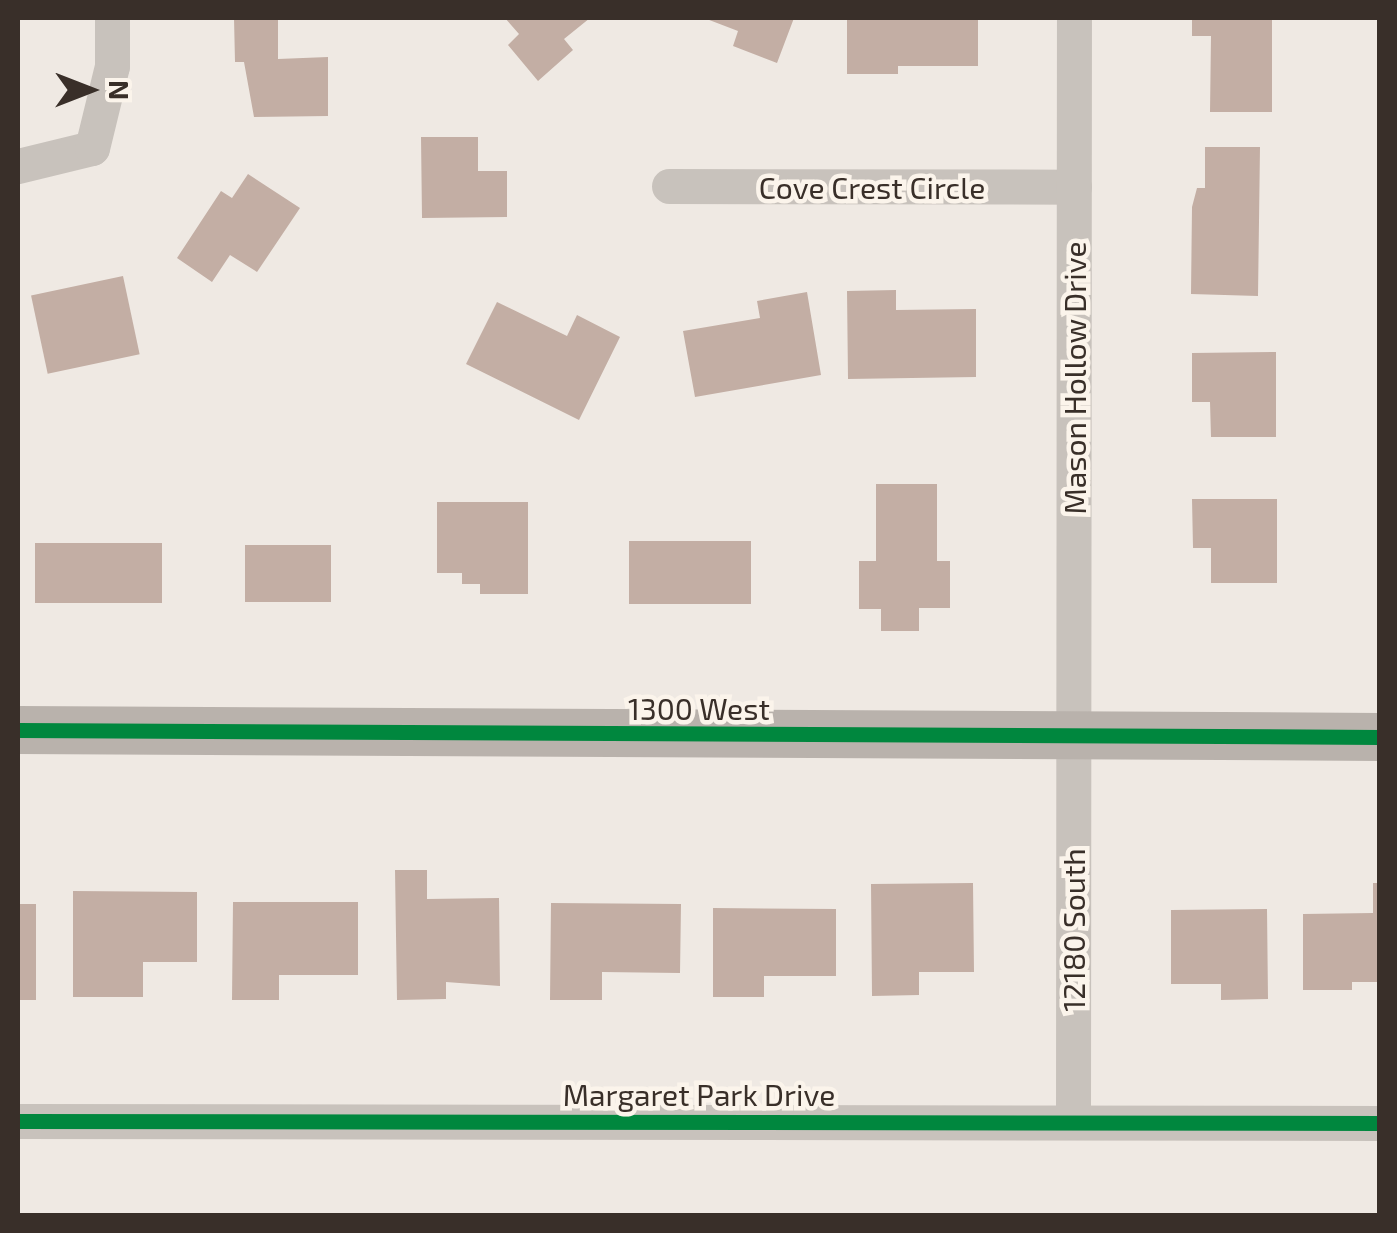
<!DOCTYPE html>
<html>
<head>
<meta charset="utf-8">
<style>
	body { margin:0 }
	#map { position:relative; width:1397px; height:1233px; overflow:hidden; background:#efe9e3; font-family:"Exo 2",sans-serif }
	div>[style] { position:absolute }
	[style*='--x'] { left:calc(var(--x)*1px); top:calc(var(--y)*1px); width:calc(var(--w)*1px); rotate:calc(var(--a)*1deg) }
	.building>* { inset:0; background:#c3aea4; transform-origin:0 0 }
	.street>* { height:35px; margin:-17.5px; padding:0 17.5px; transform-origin:17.5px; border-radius:17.5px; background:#c8c2bc }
	.secondary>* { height:48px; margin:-24px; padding:0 24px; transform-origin:24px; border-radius:24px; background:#b9b2ac }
	.cycleway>* { height:15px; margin:-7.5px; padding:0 7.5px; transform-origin:7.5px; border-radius:7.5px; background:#00873e }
	span { translate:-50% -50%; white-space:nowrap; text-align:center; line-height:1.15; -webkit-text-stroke:9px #fbf4eb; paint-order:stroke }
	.street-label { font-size:30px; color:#392f29 }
	.frame { position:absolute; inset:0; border:20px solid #392f29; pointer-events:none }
	.north { position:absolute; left:40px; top:40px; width:100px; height:100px; -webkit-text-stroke:8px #fbf4eb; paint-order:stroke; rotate:90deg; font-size:28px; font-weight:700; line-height:40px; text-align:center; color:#392f29 }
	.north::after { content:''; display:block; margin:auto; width:35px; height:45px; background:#392f29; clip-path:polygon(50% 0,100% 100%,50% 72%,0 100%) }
</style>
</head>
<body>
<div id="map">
	<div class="building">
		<i style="clip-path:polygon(234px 18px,278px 18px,278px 59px,328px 57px,328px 116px,254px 117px,244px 62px,235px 62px)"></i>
		<i style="clip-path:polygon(505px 18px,590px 18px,564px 39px,573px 50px,538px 81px,508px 45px,519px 34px)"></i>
		<i style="clip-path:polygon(704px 18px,794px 18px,777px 63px,733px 46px,738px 31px)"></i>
		<i style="clip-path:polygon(847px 18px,978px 18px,978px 66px,898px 66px,898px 74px,847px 74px)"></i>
		<i style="clip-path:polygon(1192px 18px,1272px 18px,1272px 112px,1210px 112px,1211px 36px,1192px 36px)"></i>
		<i style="clip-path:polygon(421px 137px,478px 137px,478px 171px,507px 171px,507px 217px,422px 218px)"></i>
		<i style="clip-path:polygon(1205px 147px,1260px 147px,1258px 296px,1191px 294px,1192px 207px,1197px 188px,1205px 188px)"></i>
		<i style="clip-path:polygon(248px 174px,300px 208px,257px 272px,230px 255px,212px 282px,177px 258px,221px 191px,232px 198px)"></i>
		<i style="left:123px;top:276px;width:80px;height:94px;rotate:78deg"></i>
		<i style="clip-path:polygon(896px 290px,896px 310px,976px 309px,976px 377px,848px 379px,847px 291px)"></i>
		<i style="clip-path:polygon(807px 292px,821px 375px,695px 397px,683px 331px,760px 318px,757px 301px)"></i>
		<i style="clip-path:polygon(497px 302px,567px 336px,577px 315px,620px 337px,579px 420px,466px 364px)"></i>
		<i style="clip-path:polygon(1276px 352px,1276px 437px,1211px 437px,1210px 402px,1192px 402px,1192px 353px)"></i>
		<i style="clip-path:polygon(876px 484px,937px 484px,937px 561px,950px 561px,950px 608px,919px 608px,919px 631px,881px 631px,881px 609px,859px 609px,859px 561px,876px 561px)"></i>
		<i style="clip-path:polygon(1192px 499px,1277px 499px,1277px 583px,1211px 583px,1211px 548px,1193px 548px)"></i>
		<i style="clip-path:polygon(437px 502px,528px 502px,528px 594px,480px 594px,480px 584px,462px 584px,462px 573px,437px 573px)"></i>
		<i style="left:629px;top:541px;width:122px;height:63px"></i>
		<i style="left:162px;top:543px;width:60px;height:127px;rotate:90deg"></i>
		<i style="left:245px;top:545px;width:86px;height:57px"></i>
		<i style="clip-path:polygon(395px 870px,427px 870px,427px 899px,499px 898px,500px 986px,446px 982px,446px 999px,397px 1000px)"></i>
		<i style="clip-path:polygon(973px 883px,974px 972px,919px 972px,919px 995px,872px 996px,871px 884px)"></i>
		<i style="clip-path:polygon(1373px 883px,1380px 883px,1380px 982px,1352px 982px,1352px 990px,1303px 990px,1303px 914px,1373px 913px)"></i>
		<i style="clip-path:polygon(73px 891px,197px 892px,197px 962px,143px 962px,143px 997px,73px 997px)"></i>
		<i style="clip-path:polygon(233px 902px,358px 902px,358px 975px,279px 975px,279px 1000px,232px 1000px)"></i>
		<i style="clip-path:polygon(551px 903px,681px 904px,680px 973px,602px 972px,602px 1000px,550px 1000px)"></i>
		<i style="left:18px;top:904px;width:18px;height:96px"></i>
		<i style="clip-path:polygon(713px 908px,836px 909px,836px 976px,764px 976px,764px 997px,713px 997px)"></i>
		<i style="clip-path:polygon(1267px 909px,1268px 999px,1221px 1000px,1221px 984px,1171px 984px,1171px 910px)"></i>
	</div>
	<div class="street">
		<i style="--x:18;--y:166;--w:76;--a:-13.7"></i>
		<i style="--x:92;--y:148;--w:84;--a:-76.3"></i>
		<i style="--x:112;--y:66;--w:48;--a:-90"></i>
		<i style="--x:669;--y:186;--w:405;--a:0.1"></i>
		<i style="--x:18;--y:1121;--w:1362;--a:0.08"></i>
		<i style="--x:1073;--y:1122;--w:1104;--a:-89.95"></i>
	</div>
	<div class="secondary">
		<i style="--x:18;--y:730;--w:1362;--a:0.29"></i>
	</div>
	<div class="cycleway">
		<i style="--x:18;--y:730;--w:1362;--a:0.29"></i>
		<i style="--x:18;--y:1121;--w:1362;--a:0.08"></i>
	</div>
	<div class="street-label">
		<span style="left:872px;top:187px">Cove Crest Circle</span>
		<span style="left:1074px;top:378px;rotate:-90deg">Mason Hollow Drive</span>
		<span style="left:699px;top:708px">1300 West</span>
		<span style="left:1073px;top:930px;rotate:-90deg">12180 South</span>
		<span style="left:699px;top:1094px">Margaret Park Drive</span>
	</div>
	<div class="frame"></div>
	<div class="north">N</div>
</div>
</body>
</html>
